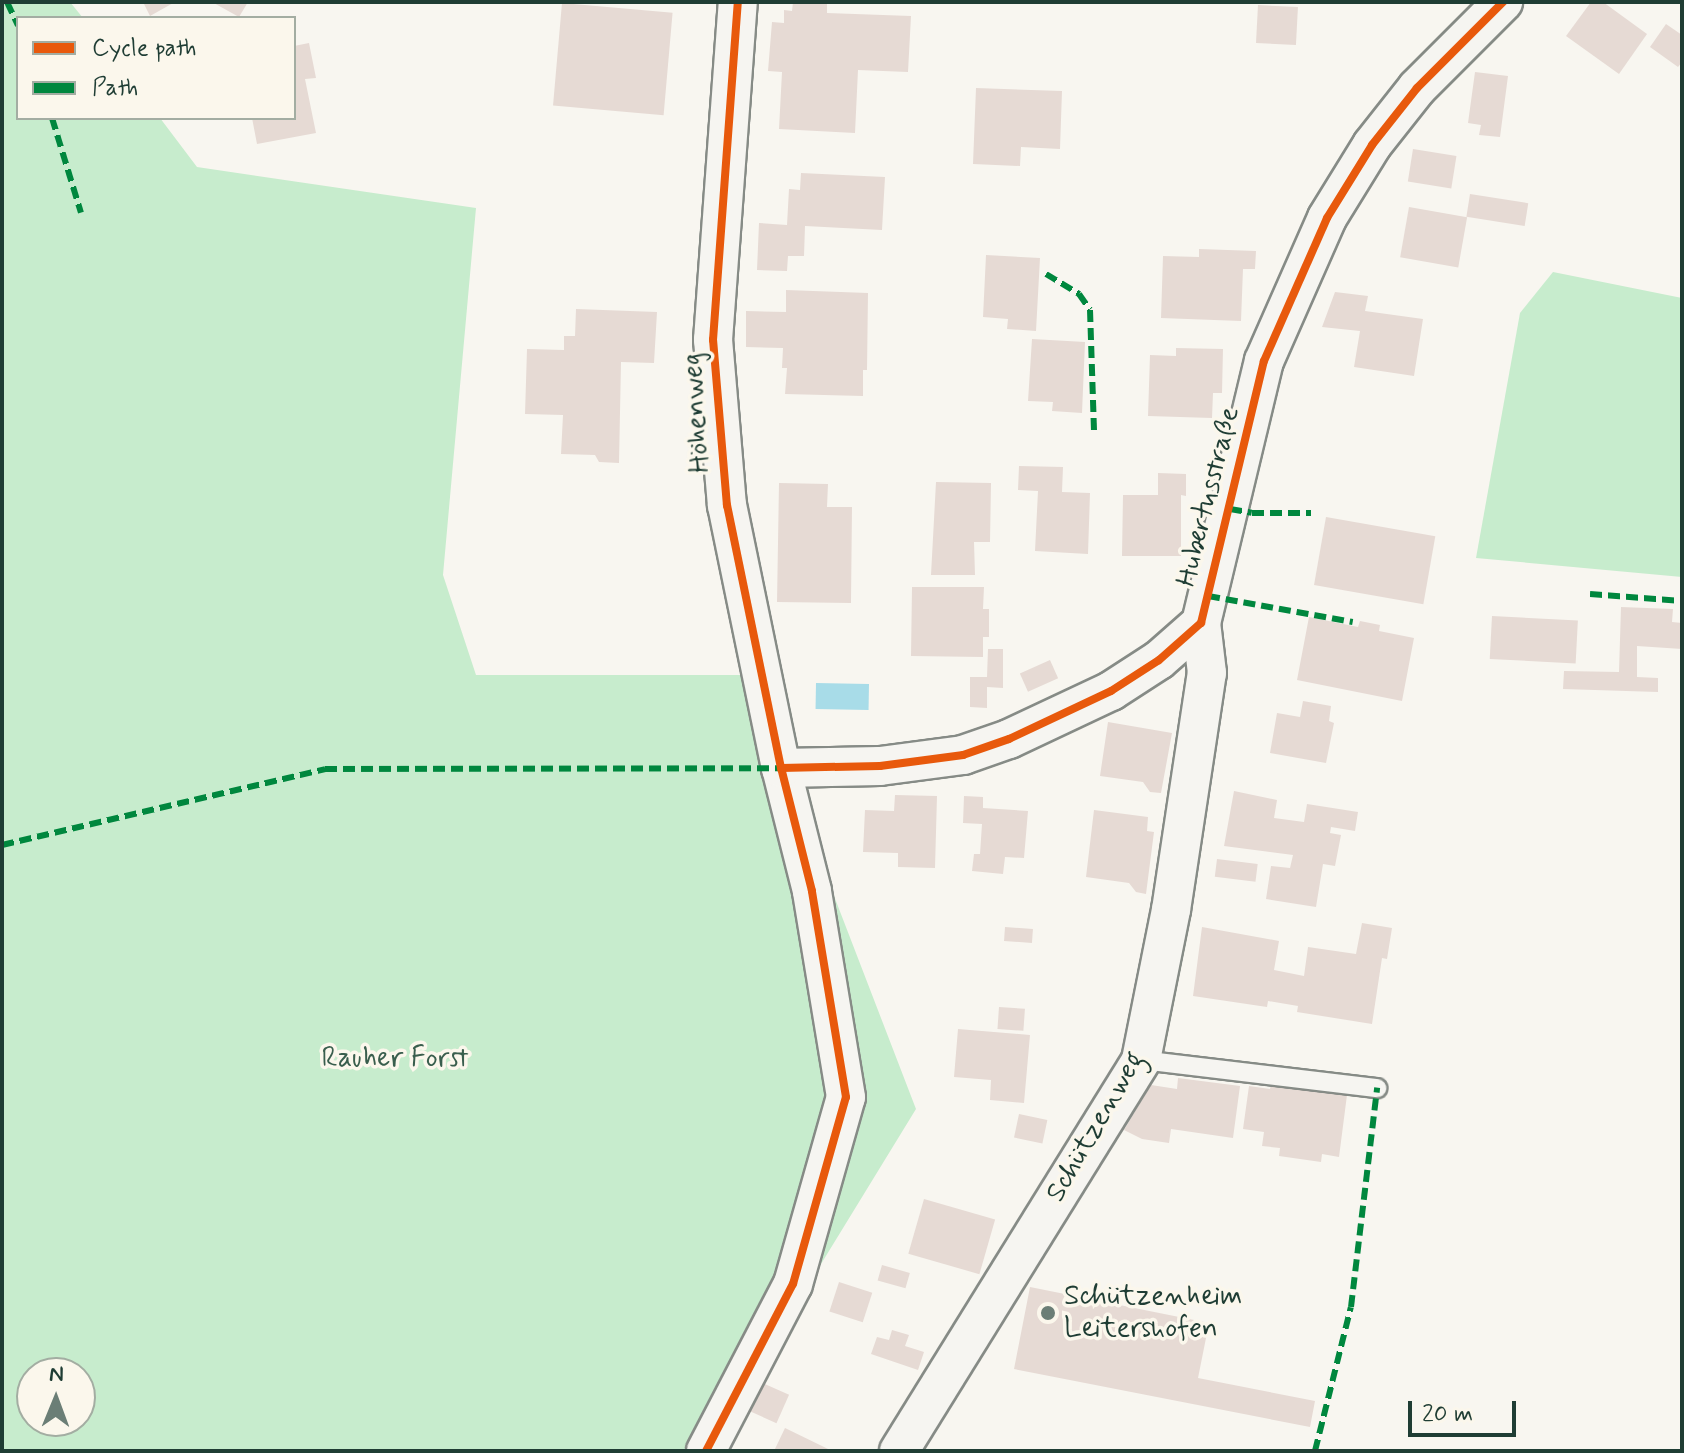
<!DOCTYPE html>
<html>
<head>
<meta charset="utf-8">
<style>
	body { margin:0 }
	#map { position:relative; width:1684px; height:1453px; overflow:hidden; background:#f8f6f0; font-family:Mynerve,sans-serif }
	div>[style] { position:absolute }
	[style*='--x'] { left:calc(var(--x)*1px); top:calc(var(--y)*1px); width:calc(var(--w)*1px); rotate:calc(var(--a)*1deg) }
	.green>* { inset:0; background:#c7eccd }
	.water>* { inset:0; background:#a8dce8; transform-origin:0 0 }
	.building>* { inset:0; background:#e6dad4; transform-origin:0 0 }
	.roads { filter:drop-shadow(2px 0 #868b86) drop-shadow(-2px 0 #868b86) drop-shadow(0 2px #868b86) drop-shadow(0 -2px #868b86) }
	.service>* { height:18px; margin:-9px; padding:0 9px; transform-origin:9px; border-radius:9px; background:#f6f5f1 }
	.minor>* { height:38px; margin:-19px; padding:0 19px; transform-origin:19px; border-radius:19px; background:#f6f5f1 }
	.quiet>* { height:6px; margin-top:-3px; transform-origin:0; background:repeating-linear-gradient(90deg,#00873e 0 12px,transparent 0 18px) }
	.cycleway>* { height:8px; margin:-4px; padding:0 4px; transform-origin:4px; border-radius:4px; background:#e8590c }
	.dots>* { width:22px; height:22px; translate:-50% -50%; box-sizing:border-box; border:4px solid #fbf7ec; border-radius:50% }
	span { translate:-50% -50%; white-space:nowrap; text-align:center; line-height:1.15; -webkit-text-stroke:7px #fbf7ec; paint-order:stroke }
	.street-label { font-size:28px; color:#1f3d34 }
	.park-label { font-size:28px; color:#395e4d }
	.poi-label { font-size:28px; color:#1f3d34 }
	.left { translate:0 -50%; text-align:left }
	.frame { position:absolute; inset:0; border:4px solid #1f3d34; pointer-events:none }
	.legend { position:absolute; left:16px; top:16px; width:280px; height:104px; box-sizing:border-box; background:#fbf7ec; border:2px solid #a3ada2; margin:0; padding:10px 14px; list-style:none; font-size:24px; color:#1f3d34 }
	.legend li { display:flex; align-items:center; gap:16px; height:40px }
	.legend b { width:40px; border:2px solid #a3ada2 }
	.north { position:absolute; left:16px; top:1357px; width:80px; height:80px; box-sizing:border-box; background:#fbf7ec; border:2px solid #a3ada2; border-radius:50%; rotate:1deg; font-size:22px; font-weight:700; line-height:32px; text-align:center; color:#1f3d34 }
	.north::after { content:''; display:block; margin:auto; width:28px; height:36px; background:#6b7e76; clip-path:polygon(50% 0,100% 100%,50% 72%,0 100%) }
	.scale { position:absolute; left:1408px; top:1401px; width:108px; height:36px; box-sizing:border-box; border:4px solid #1f3d34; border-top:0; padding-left:10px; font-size:24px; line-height:28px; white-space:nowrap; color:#1f3d34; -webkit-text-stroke:6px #fbf7ec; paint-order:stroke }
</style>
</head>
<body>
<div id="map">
	<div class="green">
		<i style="clip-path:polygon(evenodd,2px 2px,70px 2px,83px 18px,18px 18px,18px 118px,160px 118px,197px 167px,476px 208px,443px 575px,476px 675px,749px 675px,916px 1109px,772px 1344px,715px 1451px,2px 1451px,2px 2px,32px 1373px,80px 1373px,80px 1421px,32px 1421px,32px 1373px)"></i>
		<i style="clip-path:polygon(1553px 272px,1682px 298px,1682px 577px,1476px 558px,1520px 313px)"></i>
	</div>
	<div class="water">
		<i style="left:816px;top:683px;width:53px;height:26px;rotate:1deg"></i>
	</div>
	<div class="building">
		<i style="clip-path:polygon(143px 2px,175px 2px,150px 16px)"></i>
		<i style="clip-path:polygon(212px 2px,248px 2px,239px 17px)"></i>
		<i style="clip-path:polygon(793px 2px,827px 2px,827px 13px,911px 16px,908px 72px,858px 70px,855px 133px,779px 129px,782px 72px,768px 71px,772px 22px,784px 23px,784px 10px,792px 11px)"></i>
		<i style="clip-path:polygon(1591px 2px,1603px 2px,1647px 34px,1619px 74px,1566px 36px)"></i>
		<i style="left:562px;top:3px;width:111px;height:103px;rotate:5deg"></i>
		<i style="left:1258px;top:5px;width:40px;height:38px;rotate:3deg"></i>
		<i style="clip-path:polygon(1666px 24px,1682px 35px,1682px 62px,1678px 67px,1650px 47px)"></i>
		<i style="clip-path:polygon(309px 43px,316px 78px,305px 79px,316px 133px,257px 144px,252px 118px,294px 118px,294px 46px)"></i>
		<i style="clip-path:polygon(1475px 72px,1508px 76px,1500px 137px,1479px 135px,1481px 125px,1468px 123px)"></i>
		<i style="clip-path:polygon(976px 88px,1062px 91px,1060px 149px,1021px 147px,1020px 166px,973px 164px)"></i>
		<i style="left:1413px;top:149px;width:44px;height:33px;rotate:9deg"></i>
		<i style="clip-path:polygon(801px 173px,885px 177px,882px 230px,805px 226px,804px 256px,788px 256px,787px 271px,757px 270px,759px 223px,787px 225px,789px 189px,800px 190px)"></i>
		<i style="left:1470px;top:194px;width:59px;height:23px;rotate:9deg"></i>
		<i style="left:1409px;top:207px;width:59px;height:51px;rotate:10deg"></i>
		<i style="clip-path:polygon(1199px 249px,1256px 251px,1255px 269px,1243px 269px,1241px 321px,1161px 318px,1163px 256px,1199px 257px)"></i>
		<i style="clip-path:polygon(986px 255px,1040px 258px,1036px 331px,1007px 329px,1008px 319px,983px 317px)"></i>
		<i style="clip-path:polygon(786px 290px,868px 293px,867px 370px,863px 370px,863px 396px,785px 394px,787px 368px,782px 368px,783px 348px,746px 347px,746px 311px,786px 312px)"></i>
		<i style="clip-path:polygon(1335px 292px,1368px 296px,1365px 311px,1423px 319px,1414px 376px,1354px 367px,1360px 331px,1322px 327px)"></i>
		<i style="clip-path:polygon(576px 309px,657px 312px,654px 363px,621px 362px,619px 463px,599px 462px,595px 455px,561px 454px,563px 415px,525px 414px,527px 349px,564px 350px,564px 336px,575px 336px)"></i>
		<i style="clip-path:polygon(1032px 339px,1085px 342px,1082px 413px,1052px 411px,1053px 402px,1028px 401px)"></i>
		<i style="clip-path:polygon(1176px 348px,1223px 349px,1222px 393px,1213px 393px,1212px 418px,1148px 416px,1150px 355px,1176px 356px)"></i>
		<i style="clip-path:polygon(1019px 466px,1063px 467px,1062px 492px,1090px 493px,1088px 554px,1035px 551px,1038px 491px,1018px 490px)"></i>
		<i style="clip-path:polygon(1158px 473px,1186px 474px,1186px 496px,1181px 495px,1181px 556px,1122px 556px,1123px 495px,1158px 495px)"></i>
		<i style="clip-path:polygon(936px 482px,991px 483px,990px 542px,974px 542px,975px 575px,931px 575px)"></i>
		<i style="clip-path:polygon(779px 483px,828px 484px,827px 507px,852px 507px,851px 603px,777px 602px)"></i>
		<i style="left:1326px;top:517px;width:111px;height:69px;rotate:10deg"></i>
		<i style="clip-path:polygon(912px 587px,984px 587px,983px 609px,989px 609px,989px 637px,983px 637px,983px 657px,911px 656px)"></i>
		<i style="clip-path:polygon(1621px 607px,1673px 609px,1672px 622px,1682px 623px,1682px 649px,1637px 646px,1637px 677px,1658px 678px,1658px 692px,1563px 689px,1564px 671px,1619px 672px)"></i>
		<i style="left:1492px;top:616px;width:86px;height:43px;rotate:3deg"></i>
		<i style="clip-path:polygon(1309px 617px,1358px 627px,1360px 621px,1380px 625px,1379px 631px,1414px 638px,1402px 701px,1297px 680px)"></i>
		<i style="clip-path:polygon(988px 649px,1003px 649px,1003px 688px,987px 687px,987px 708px,970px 707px,970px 677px,987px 677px)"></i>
		<i style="left:1050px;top:660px;width:20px;height:33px;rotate:66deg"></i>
		<i style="clip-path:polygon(1303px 701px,1331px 706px,1329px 721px,1334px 723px,1326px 763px,1270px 753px,1277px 713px,1300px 717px)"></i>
		<i style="clip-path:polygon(1108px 722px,1172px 733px,1161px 793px,1150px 792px,1143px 782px,1100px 776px)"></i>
		<i style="clip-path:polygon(1234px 791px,1277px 800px,1274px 818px,1304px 822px,1307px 804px,1358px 812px,1355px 831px,1331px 827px,1330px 833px,1341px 835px,1335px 866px,1323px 864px,1316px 907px,1266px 899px,1271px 866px,1290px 868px,1293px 855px,1224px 846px)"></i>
		<i style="clip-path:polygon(895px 795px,937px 796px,935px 868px,898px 867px,898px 853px,863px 852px,865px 810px,894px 811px)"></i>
		<i style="clip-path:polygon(964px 796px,983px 797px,983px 808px,1028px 811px,1024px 858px,1005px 857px,1003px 874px,972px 871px,974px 854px,980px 854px,982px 824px,963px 823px)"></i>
		<i style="clip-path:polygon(1094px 810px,1148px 817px,1147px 831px,1154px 832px,1146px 894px,1136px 892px,1129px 883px,1086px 877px)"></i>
		<i style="left:1217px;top:859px;width:41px;height:18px;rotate:7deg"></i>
		<i style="clip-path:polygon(1362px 923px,1392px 928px,1387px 959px,1382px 958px,1372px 1024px,1297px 1012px,1298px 1006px,1268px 1001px,1267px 1007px,1193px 996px,1202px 927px,1279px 941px,1274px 970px,1304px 976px,1308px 947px,1356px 954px)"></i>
		<i style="left:1005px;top:927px;width:28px;height:14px;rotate:4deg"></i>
		<i style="left:999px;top:1007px;width:26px;height:22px;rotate:4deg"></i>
		<i style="clip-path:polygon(958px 1029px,1030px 1035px,1024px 1103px,990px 1100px,991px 1080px,954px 1077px)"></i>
		<i style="clip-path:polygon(1178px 1078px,1240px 1086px,1233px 1138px,1171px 1129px,1169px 1143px,1142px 1139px,1124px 1130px,1151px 1085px,1177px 1089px)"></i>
		<i style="clip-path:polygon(1271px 1085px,1347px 1095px,1339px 1157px,1322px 1154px,1321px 1162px,1279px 1156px,1280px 1148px,1262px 1146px,1264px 1132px,1243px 1129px,1249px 1086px,1270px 1089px)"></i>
		<i style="left:1019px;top:1114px;width:29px;height:24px;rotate:12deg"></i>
		<i style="left:924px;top:1199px;width:74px;height:57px;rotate:16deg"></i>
		<i style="left:882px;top:1265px;width:29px;height:16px;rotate:16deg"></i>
		<i style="left:839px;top:1282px;width:35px;height:31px;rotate:18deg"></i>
		<i style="clip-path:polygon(1030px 1287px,1209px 1323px,1198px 1378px,1315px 1401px,1310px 1427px,1014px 1369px)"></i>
		<i style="clip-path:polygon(892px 1330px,909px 1335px,905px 1346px,924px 1352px,918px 1370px,871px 1354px,877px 1337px,889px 1340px)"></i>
		<i style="left:758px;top:1381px;width:34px;height:31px;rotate:24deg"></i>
		<i style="clip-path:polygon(785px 1428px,822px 1446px,832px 1451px,774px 1451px)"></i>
	</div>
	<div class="roads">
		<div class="service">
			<i style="--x:1141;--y:1060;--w:238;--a:6.8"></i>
		</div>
		<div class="minor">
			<i style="--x:781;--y:768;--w:99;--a:-1.2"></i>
			<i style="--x:880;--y:766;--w:84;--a:-7.5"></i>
			<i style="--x:963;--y:755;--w:49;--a:-19.2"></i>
			<i style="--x:1009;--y:739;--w:113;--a:-25.2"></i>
			<i style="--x:1111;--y:691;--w:57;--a:-32.9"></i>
			<i style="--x:1159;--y:660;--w:56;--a:-41.4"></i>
			<i style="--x:1201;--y:623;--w:269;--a:-76.5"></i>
			<i style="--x:1264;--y:361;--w:156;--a:-66.2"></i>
			<i style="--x:1327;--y:218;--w:86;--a:-58.3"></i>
			<i style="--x:1372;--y:145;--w:73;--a:-51.7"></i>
			<i style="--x:1417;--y:88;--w:122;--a:-45"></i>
			<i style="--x:706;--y:1451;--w:188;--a:-62.5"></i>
			<i style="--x:793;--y:1284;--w:194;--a:-74.2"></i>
			<i style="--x:846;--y:1097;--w:209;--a:-99.4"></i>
			<i style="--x:812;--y:891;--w:127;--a:-104.1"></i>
			<i style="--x:781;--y:768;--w:268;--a:-101.6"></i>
			<i style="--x:727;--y:506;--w:167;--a:-94.8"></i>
			<i style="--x:713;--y:340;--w:339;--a:-85.8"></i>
			<i style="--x:899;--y:1451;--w:460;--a:-58.2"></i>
			<i style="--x:1141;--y:1060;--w:153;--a:-78.7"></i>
			<i style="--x:1171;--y:910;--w:240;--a:-81.4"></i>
			<i style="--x:1207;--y:673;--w:50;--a:-96.8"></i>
		</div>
	</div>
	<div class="quiet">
		<i style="--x:7;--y:2;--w:26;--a:65"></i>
		<i style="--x:52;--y:118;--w:99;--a:73"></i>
		<i style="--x:1046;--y:274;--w:39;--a:31"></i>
		<i style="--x:1079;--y:294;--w:19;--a:55"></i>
		<i style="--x:1090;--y:310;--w:122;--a:88.1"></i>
		<i style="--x:1230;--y:509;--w:22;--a:10"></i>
		<i style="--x:1252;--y:513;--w:59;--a:0"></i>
		<i style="--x:1590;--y:594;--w:92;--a:4.4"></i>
		<i style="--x:1208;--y:596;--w:147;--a:10.2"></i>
		<i style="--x:2;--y:845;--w:332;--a:-13.2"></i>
		<i style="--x:325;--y:769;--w:456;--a:-0.1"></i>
		<i style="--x:1315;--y:1451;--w:148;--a:-76"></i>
		<i style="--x:1351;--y:1307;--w:221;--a:-83.2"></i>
	</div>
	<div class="cycleway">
		<i style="--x:781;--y:768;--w:99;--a:-1.2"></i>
		<i style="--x:880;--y:766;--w:84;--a:-7.5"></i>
		<i style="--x:963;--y:755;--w:49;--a:-19.2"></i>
		<i style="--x:1009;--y:739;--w:113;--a:-25.2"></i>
		<i style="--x:1111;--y:691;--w:57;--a:-32.9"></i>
		<i style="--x:1159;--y:660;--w:56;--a:-41.4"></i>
		<i style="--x:1201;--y:623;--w:269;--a:-76.5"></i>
		<i style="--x:1264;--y:361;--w:156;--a:-66.2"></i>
		<i style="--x:1327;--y:218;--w:86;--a:-58.3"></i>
		<i style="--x:1372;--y:145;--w:73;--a:-51.7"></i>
		<i style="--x:1417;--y:88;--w:122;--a:-45"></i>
		<i style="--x:706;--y:1451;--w:188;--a:-62.5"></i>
		<i style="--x:793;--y:1284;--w:194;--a:-74.2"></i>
		<i style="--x:846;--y:1097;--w:209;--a:-99.4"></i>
		<i style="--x:812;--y:891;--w:127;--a:-104.1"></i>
		<i style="--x:781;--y:768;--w:268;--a:-101.6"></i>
		<i style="--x:727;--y:506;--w:167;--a:-94.8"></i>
		<i style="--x:713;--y:340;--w:339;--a:-85.8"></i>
	</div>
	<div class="dots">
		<i style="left:1048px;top:1313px;background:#6b7e76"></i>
	</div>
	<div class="street-label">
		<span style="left:697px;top:413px;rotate:-94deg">Höhenweg</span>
		<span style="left:1209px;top:497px;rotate:-76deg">Hubertusstraße</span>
		<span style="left:1096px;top:1127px;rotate:-60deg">Schützenweg</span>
	</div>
	<div class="park-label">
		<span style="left:395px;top:1059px">Rauher Forst</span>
	</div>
	<div class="poi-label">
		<span class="left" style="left:1064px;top:1313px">Schützenheim<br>Leitershofen</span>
	</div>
	<div class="frame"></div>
	<ul class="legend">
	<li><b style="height:10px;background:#e8590c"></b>Cycle path</li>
	<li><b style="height:10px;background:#00873e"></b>Path</li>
	</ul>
	<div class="north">N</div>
	<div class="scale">20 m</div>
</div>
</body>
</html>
